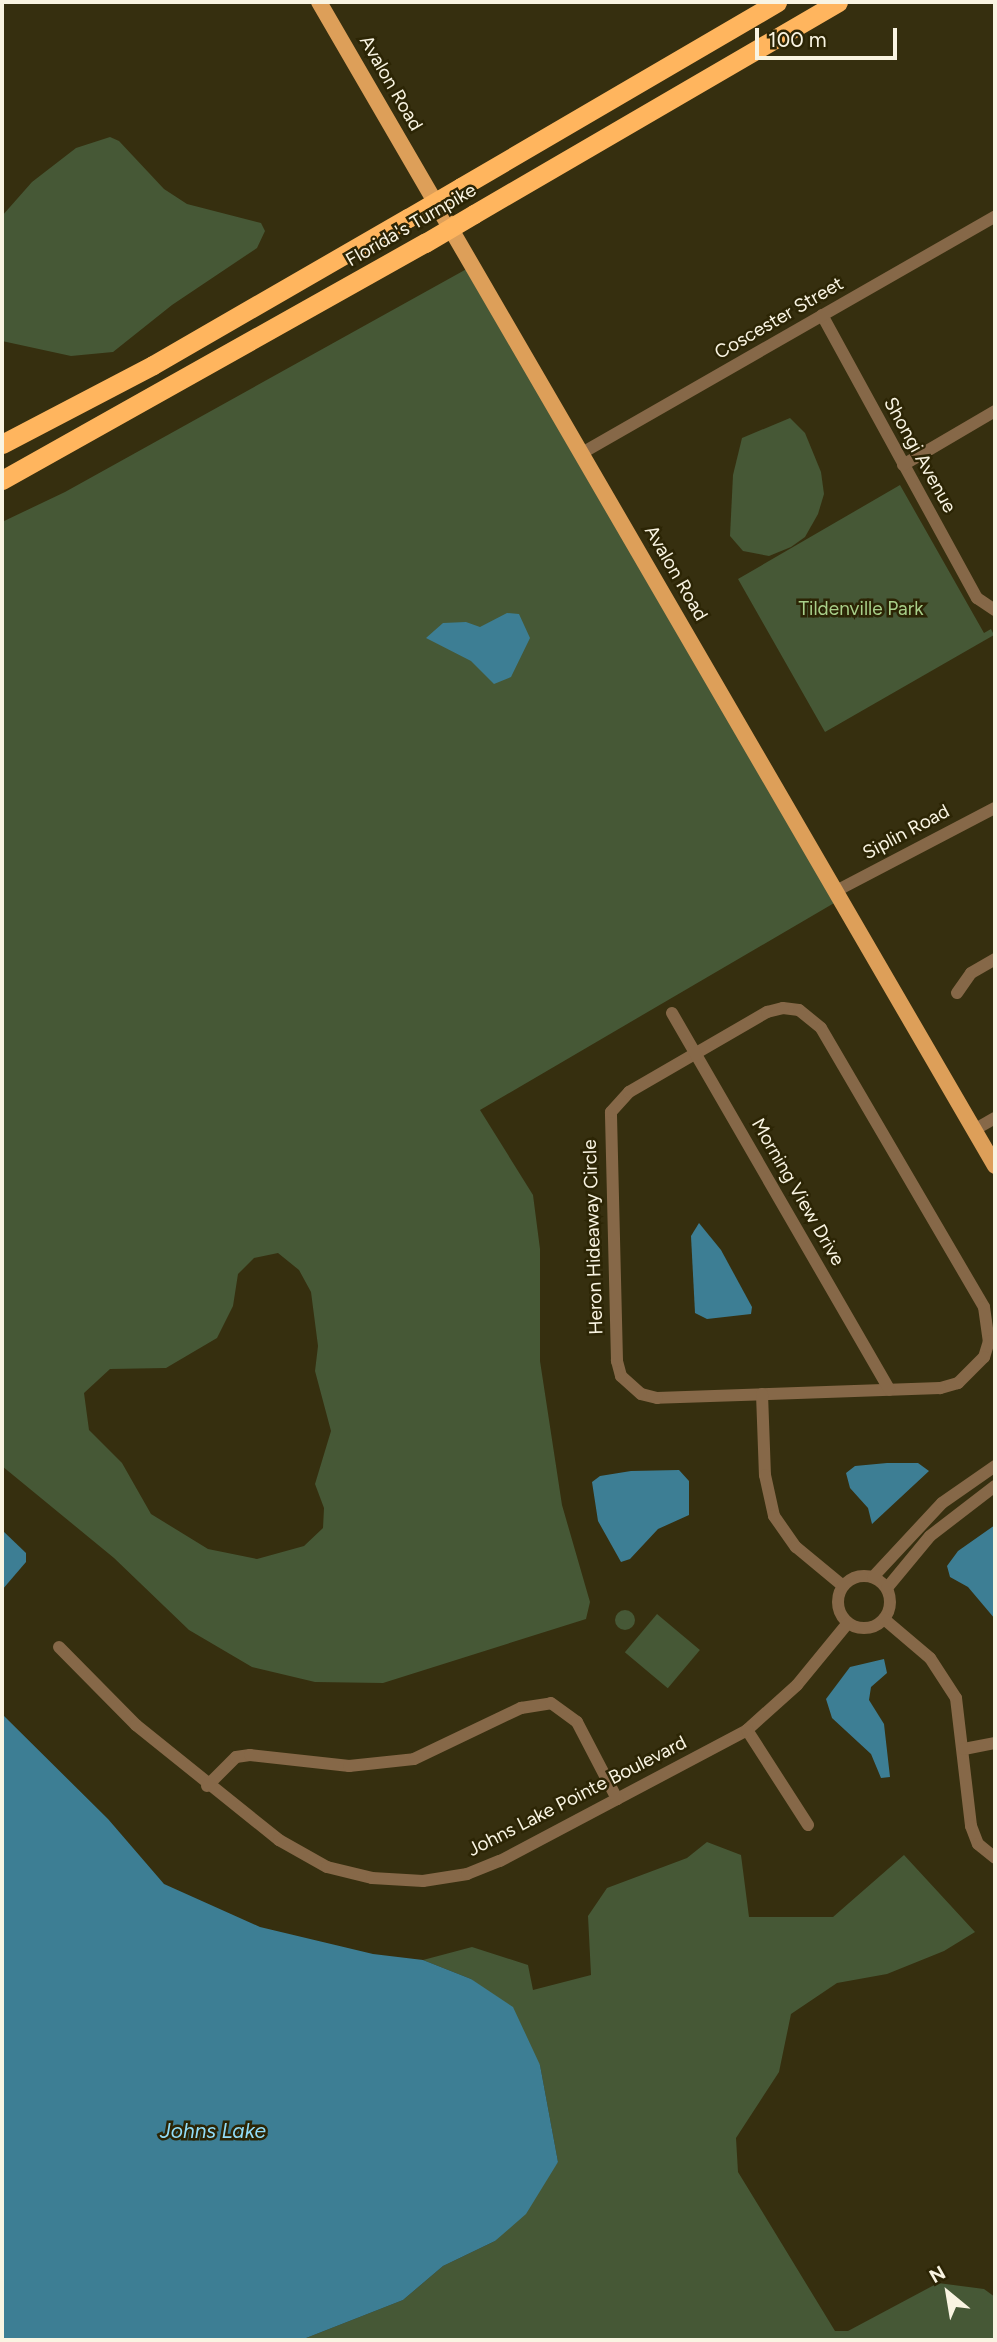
<!DOCTYPE html>
<html>
<head>
<meta charset="utf-8">
<style>
	body { margin:0 }
	#map { position:relative; width:997px; height:2342px; overflow:hidden; background:#362f0f; font-family:Figtree,sans-serif }
	div>[style] { position:absolute }
	[style*='--x'] { left:calc(var(--x)*1px); top:calc(var(--y)*1px); width:calc(var(--w)*1px); rotate:calc(var(--a)*1deg) }
	.green>* { inset:0; background:#465836; transform-origin:0 0 }
	.round { border-radius:50% }
	.water>* { inset:0; background:#3d7e94 }
	.minor>* { height:12px; margin:-6px; padding:0 6px; transform-origin:6px; border-radius:6px; background:#866848 }
	.minor>.ring { margin:-6px; padding:0; box-sizing:content-box; background:none; border:12px solid #866848; border-radius:50% }
	.major>* { height:16px; margin:-8px; padding:0 8px; transform-origin:8px; border-radius:8px; background:#dd9f59 }
	.highway>* { height:19px; margin:-9.5px; padding:0 9.5px; transform-origin:9.5px; border-radius:9.5px; background:#ffb55e }
	.highway-bridge>* { height:19px; margin:-9.5px; padding:0 9.5px; transform-origin:9.5px; border-radius:9.5px; background:#ffb55e }
	span { translate:-50% -50%; white-space:nowrap; text-align:center; line-height:1.15; -webkit-text-stroke:5px #2c2505; paint-order:stroke }
	.street-label { font-size:19px; color:#f9f4e2 }
	.park-label { font-size:19px; color:#a9d08a }
	.water-label { font-size:21px; color:#92ddf8; font-style:italic }
	.frame { position:absolute; inset:0; border:4px solid #f9f4e2; pointer-events:none }
	.north { position:absolute; left:913px; top:2258px; width:70px; height:70px; -webkit-text-stroke:5px #2c2505; paint-order:stroke; rotate:330deg; font-size:19px; font-weight:700; line-height:28px; text-align:center; color:#f9f4e2 }
	.north::after { content:''; display:block; margin:auto; width:24px; height:32px; background:#f9f4e2; clip-path:polygon(50% 0,100% 100%,50% 72%,0 100%) }
	.scale { position:absolute; left:755px; top:28px; width:142px; height:32px; box-sizing:border-box; border:4px solid #f9f4e2; border-top:0; padding-left:9px; font-size:21px; line-height:24px; white-space:nowrap; color:#f9f4e2; -webkit-text-stroke:5px #2c2505; paint-order:stroke }
</style>
</head>
<body>
<div id="map">
	<div class="green">
		<i style="clip-path:polygon(110px 137px,119px 141px,164px 189px,187px 204px,261px 223px,265px 231px,257px 248px,172px 305px,113px 352px,71px 356px,2px 341px,2px 216px,32px 182px,76px 148px)"></i>
		<i style="clip-path:polygon(evenodd,472px 266px,841px 899px,480px 1110px,533px 1195px,540px 1249px,540px 1361px,562px 1505px,590px 1602px,586px 1619px,383px 1683px,315px 1682px,252px 1667px,189px 1630px,114px 1558px,2px 1466px,2px 522px,65px 492px,472px 266px,278px 1253px,299px 1270px,311px 1292px,318px 1346px,315px 1371px,331px 1431px,315px 1484px,324px 1508px,323px 1528px,304px 1546px,257px 1559px,208px 1549px,151px 1514px,122px 1463px,89px 1430px,84px 1393px,110px 1369px,166px 1368px,217px 1338px,233px 1306px,238px 1274px,254px 1258px,278px 1253px)"></i>
		<i style="clip-path:polygon(790px 418px,805px 433px,821px 472px,824px 494px,818px 514px,805px 537px,791px 547px,769px 556px,743px 551px,730px 536px,733px 475px,742px 438px)"></i>
		<i style="clip-path:polygon(900px 485px,984px 633px,991px 629px,994px 635px,825px 732px,738px 579px)"></i>
		<i class="round" style="left:615px;top:1610px;width:20px;height:20px"></i>
		<i style="left:657px;top:1614px;width:56px;height:50px;rotate:40deg"></i>
		<i style="clip-path:polygon(707px 1842px,741px 1855px,749px 1917px,833px 1917px,904px 1855px,975px 1932px,944px 1951px,887px 1974px,837px 1983px,791px 2014px,779px 2072px,736px 2138px,738px 2172px,835px 2331px,848px 2331px,938px 2283px,984px 2289px,995px 2297px,995px 2340px,301px 2340px,403px 2300px,443px 2266px,495px 2241px,558px 2162px,540px 2065px,471px 1979px,423px 1960px,472px 1947px,528px 1965px,533px 1990px,591px 1975px,588px 1916px,607px 1888px,687px 1858px)"></i>
	</div>
	<div class="water">
		<i style="clip-path:polygon(507px 613px,519px 614px,530px 638px,511px 677px,494px 684px,471px 661px,426px 638px,443px 623px,466px 622px,480px 627px)"></i>
		<i style="clip-path:polygon(699px 1223px,721px 1250px,752px 1307px,751px 1314px,707px 1319px,695px 1313px,691px 1236px)"></i>
		<i style="clip-path:polygon(887px 1463px,918px 1463px,929px 1471px,872px 1524px,868px 1508px,850px 1488px,846px 1473px,855px 1466px)"></i>
		<i style="clip-path:polygon(679px 1470px,689px 1481px,689px 1515px,658px 1529px,630px 1559px,621px 1562px,598px 1521px,592px 1482px,600px 1476px,631px 1471px)"></i>
		<i style="clip-path:polygon(995px 1525px,995px 1619px,968px 1587px,950px 1577px,947px 1566px,958px 1551px)"></i>
		<i style="clip-path:polygon(2px 1530px,26px 1553px,26px 1562px,2px 1590px)"></i>
		<i style="clip-path:polygon(884px 1659px,887px 1673px,871px 1687px,869px 1700px,884px 1724px,890px 1777px,881px 1778px,871px 1754px,832px 1718px,826px 1699px,850px 1667px)"></i>
		<i style="clip-path:polygon(2px 1714px,108px 1819px,164px 1884px,260px 1927px,373px 1954px,423px 1960px,471px 1979px,513px 2007px,540px 2065px,558px 2162px,526px 2214px,495px 2241px,443px 2266px,403px 2300px,301px 2340px,2px 2340px)"></i>
	</div>
	<div class="minor">
		<i style="--x:822;--y:315;--w:323;--a:61.3"></i>
		<i style="--x:977;--y:598;--w:22;--a:34"></i>
		<i style="--x:582;--y:453;--w:476;--a:-29.8"></i>
		<i style="--x:903;--y:465;--w:107;--a:-30.4"></i>
		<i style="--x:836;--y:891;--w:179;--a:-27.6"></i>
		<i style="--x:957;--y:993;--w:24;--a:-55"></i>
		<i style="--x:971;--y:973;--w:28;--a:-30"></i>
		<i style="--x:783;--y:1008;--w:16;--a:7"></i>
		<i style="--x:799;--y:1010;--w:28;--a:39"></i>
		<i style="--x:821;--y:1028;--w:323;--a:59.7"></i>
		<i style="--x:984;--y:1307;--w:34;--a:82"></i>
		<i style="--x:989;--y:1341;--w:17;--a:107"></i>
		<i style="--x:984;--y:1357;--w:37;--a:135"></i>
		<i style="--x:958;--y:1383;--w:19;--a:164"></i>
		<i style="--x:940;--y:1388;--w:283;--a:178"></i>
		<i style="--x:657;--y:1398;--w:16;--a:-166"></i>
		<i style="--x:641;--y:1394;--w:27;--a:-138"></i>
		<i style="--x:621;--y:1376;--w:16;--a:-105"></i>
		<i style="--x:617;--y:1361;--w:249;--a:-91.4"></i>
		<i style="--x:611;--y:1112;--w:27;--a:-48"></i>
		<i style="--x:629;--y:1092;--w:160;--a:-30.1"></i>
		<i style="--x:767;--y:1012;--w:16;--a:-14"></i>
		<i style="--x:672;--y:1013;--w:435;--a:60"></i>
		<i style="--x:974;--y:1130;--w:24;--a:-30"></i>
		<i style="--x:762;--y:1394;--w:81;--a:87.9"></i>
		<i style="--x:765;--y:1475;--w:42;--a:77.6"></i>
		<i style="--x:774;--y:1516;--w:38;--a:55"></i>
		<i style="--x:796;--y:1547;--w:61;--a:39.7"></i>
		<i class="ring" style="left:838px;top:1576px;width:40px;height:40px"></i>
		<i style="--x:873;--y:1577;--w:101;--a:-47"></i>
		<i style="--x:942;--y:1503;--w:65;--a:-34.9"></i>
		<i style="--x:887;--y:1588;--w:67;--a:-50.4"></i>
		<i style="--x:930;--y:1536;--w:82;--a:-37.6"></i>
		<i style="--x:884;--y:1619;--w:60;--a:40.3"></i>
		<i style="--x:930;--y:1658;--w:48;--a:57"></i>
		<i style="--x:956;--y:1698;--w:129;--a:83.3"></i>
		<i style="--x:971;--y:1826;--w:19;--a:69"></i>
		<i style="--x:978;--y:1844;--w:22;--a:39"></i>
		<i style="--x:59;--y:1647;--w:110;--a:45.4"></i>
		<i style="--x:136;--y:1725;--w:184;--a:38.8"></i>
		<i style="--x:279;--y:1840;--w:55;--a:29.4"></i>
		<i style="--x:327;--y:1867;--w:46;--a:13.7"></i>
		<i style="--x:372;--y:1878;--w:51;--a:3.4"></i>
		<i style="--x:423;--y:1881;--w:45;--a:-9"></i>
		<i style="--x:467;--y:1874;--w:35;--a:-22"></i>
		<i style="--x:500;--y:1861;--w:280;--a:-27.9"></i>
		<i style="--x:747;--y:1730;--w:67;--a:-42"></i>
		<i style="--x:797;--y:1685;--w:80;--a:-50.6"></i>
		<i style="--x:747;--y:1730;--w:113;--a:57.3"></i>
		<i style="--x:964;--y:1749;--w:32;--a:-11"></i>
		<i style="--x:207;--y:1786;--w:41;--a:-45"></i>
		<i style="--x:236;--y:1757;--w:14;--a:-8"></i>
		<i style="--x:250;--y:1755;--w:100;--a:6.3"></i>
		<i style="--x:349;--y:1766;--w:65;--a:-6.1"></i>
		<i style="--x:414;--y:1759;--w:119;--a:-25.5"></i>
		<i style="--x:521;--y:1708;--w:30;--a:-9"></i>
		<i style="--x:551;--y:1703;--w:32;--a:36"></i>
		<i style="--x:577;--y:1722;--w:87;--a:62.5"></i>
	</div>
	<div class="major">
		<i style="--x:319;--y:2;--w:1346;--a:59.85"></i>
	</div>
	<div class="highway">
		<i style="--x:461;--y:187;--w:366;--a:-30.3"></i>
		<i style="--x:474;--y:214;--w:421;--a:-30.2"></i>
		<i style="--x:2;--y:444;--w:170;--a:-27.6"></i>
		<i style="--x:153;--y:365;--w:294;--a:-30"></i>
		<i style="--x:2;--y:480;--w:485;--a:-29.3"></i>
	</div>
	<div class="highway-bridge">
		<i style="--x:408;--y:218;--w:61;--a:-30.3"></i>
		<i style="--x:425;--y:243;--w:57;--a:-30.6"></i>
	</div>
	<div class="street-label">
		<span style="left:391px;top:83px;rotate:60deg">Avalon Road</span>
		<span style="left:411px;top:225px;rotate:-30deg">Florida's Turnpike</span>
		<span style="left:779px;top:318px;rotate:-30deg">Coscester Street</span>
		<span style="left:920px;top:455px;rotate:61deg">Shongi Avenue</span>
		<span style="left:676px;top:573px;rotate:60deg">Avalon Road</span>
		<span style="left:906px;top:832px;rotate:-28deg">Siplin Road</span>
		<span style="left:798px;top:1192px;rotate:60deg">Morning View Drive</span>
		<span style="left:593px;top:1237px;rotate:-92deg">Heron Hideaway Circle</span>
		<span style="left:577px;top:1796px;rotate:-27deg">Johns Lake Pointe Boulevard</span>
	</div>
	<div class="park-label">
		<span style="left:861px;top:609px">Tildenville Park</span>
	</div>
	<div class="water-label">
		<span style="left:213px;top:2131px">Johns Lake</span>
	</div>
	<div class="frame"></div>
	<div class="north">N</div>
	<div class="scale">100 m</div>
</div>
</body>
</html>
